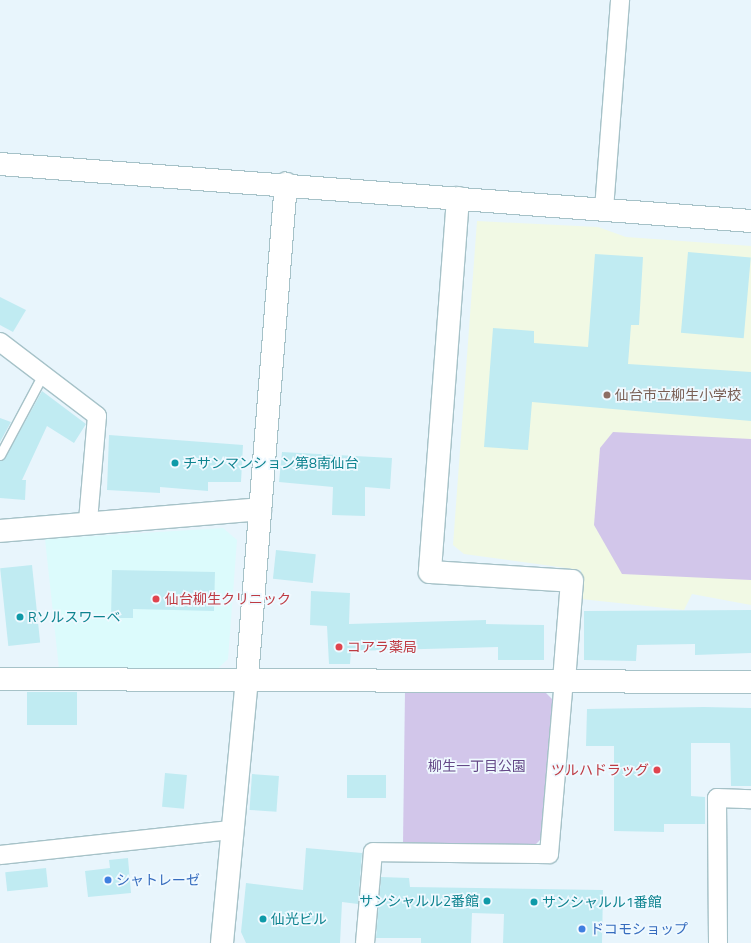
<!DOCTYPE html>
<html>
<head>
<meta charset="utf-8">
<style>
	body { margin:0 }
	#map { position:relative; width:751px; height:943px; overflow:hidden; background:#e8f5fc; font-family:"Titillium Web","Noto Sans JP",sans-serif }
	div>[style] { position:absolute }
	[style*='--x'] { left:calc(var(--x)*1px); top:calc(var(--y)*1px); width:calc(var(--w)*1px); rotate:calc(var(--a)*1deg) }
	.commercial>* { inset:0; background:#dcfbfc }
	.education>* { inset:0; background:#f1f9e4 }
	.green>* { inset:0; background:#d2c6ea }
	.building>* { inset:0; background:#c0ebf2; transform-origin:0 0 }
	.roads { filter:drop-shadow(1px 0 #a6c2c8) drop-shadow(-1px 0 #a6c2c8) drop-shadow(0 1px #a6c2c8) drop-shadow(0 -1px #a6c2c8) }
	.lane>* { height:9px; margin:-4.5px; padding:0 4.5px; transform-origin:4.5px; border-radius:4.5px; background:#fff }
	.street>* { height:18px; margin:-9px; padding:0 9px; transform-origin:9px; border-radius:9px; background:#fff }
	.secondary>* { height:22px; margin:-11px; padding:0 11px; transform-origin:11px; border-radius:11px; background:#fff }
	.dots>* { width:11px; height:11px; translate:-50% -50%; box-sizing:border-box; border:2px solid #eff9ff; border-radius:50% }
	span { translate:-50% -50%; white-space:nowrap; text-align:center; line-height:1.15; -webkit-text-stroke:3.5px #eff9ff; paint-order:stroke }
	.education-label { font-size:14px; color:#785e54 }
	.left { translate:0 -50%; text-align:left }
	.culture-label { font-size:14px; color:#0d838f }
	.right { translate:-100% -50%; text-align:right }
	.health-label { font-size:14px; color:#be3a42 }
	.park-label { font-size:14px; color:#654988 }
	.shop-label { font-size:14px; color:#366cbe }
</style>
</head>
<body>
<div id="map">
	<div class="commercial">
		<i style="clip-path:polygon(223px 528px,237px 540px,228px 659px,214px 672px,59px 669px,45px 539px)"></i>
	</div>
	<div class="education">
		<i style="clip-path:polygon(477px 221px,598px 227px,626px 237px,751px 246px,751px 605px,692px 594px,684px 610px,581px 599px,581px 570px,464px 554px,453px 545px)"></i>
	</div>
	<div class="green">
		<i style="clip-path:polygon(613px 432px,751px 439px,751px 580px,622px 574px,594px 525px,600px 448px)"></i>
		<i style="clip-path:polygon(405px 691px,545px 692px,556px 703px,544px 836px,535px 845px,403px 844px)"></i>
	</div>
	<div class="building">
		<i style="left:688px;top:252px;width:63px;height:81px;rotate:5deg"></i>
		<i style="clip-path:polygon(595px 254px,643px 257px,639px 325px,631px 325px,628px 364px,751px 372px,751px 421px,532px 402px,528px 450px,484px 447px,493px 328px,534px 331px,534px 343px,588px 347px)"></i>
		<i style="clip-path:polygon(0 297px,26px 310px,13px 332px,0 325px)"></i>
		<i style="clip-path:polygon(42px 391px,86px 424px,74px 443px,47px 426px,22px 480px,26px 480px,25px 500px,0 498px,0 461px,5px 458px)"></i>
		<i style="clip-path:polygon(0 418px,11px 422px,0 442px)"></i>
		<i style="clip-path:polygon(109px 435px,243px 445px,241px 482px,208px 482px,208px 491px,160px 487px,160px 493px,107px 490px)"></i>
		<i style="clip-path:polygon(282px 452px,392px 458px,390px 489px,365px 487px,365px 516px,332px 515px,333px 487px,279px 482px)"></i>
		<i style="left:276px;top:550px;width:40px;height:29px;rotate:6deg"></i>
		<i style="left:32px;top:565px;width:78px;height:32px;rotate:84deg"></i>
		<i style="clip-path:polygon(112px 570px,215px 572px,214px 611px,133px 609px,133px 618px,111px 618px)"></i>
		<i style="clip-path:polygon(311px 591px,350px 593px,349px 624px,486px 620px,486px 624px,544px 625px,544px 660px,498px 660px,498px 647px,351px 651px,350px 664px,329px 664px,327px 626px,310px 625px)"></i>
		<i style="clip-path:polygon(751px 610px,751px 653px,695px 655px,695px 644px,637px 645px,636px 661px,584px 660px,584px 611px)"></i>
		<i style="left:27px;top:692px;width:50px;height:33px"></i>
		<i style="clip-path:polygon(704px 707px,751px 708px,751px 786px,731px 786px,730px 743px,691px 743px,691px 796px,705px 797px,705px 824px,664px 824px,664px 832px,614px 831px,614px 746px,586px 746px,587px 709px)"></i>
		<i style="left:165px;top:773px;width:22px;height:34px;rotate:5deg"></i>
		<i style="left:252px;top:774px;width:27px;height:36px;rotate:4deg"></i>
		<i style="left:347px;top:775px;width:39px;height:23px"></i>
		<i style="clip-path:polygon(306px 848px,362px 853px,358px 904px,342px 902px,340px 943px,246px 943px,241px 932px,246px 883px,303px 890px)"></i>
		<i style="clip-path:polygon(128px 858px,131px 893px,88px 897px,85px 871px,110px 868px,109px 860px)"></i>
		<i style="left:46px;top:868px;width:19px;height:41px;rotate:84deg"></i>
		<i style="clip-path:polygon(381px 877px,409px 878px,410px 887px,603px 890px,602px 943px,503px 943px,504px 914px,472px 913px,471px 943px,421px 943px,421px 938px,376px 938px)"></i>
	</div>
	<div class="roads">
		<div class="lane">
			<i style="--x:0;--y:455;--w:92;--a:-62"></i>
		</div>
		<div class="street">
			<i style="--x:604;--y:209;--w:210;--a:-85.6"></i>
			<i style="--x:0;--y:342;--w:122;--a:37.3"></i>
			<i style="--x:97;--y:416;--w:106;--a:94.9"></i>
			<i style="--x:0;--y:855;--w:232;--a:-6.2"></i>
			<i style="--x:365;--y:943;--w:91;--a:-85"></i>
			<i style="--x:373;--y:852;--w:176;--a:0.7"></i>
			<i style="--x:549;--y:854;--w:175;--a:-85.1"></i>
			<i style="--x:718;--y:943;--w:145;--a:-90.4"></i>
			<i style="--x:717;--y:798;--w:34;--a:2"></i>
		</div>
		<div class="secondary">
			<i style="--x:0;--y:164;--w:753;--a:4.34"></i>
			<i style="--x:458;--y:198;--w:375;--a:94.3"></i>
			<i style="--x:430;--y:572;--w:142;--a:3.6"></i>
			<i style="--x:572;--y:581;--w:99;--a:94.6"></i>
			<i style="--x:0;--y:531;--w:261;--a:-4.8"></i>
			<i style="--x:0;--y:679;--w:751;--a:0.23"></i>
			<i style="--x:222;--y:943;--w:266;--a:-84.6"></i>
			<i style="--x:247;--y:678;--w:496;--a:-85.5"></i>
		</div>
	</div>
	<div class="dots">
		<i style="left:607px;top:395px;background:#8d6e63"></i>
		<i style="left:175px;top:463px;background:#0f9aa8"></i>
		<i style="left:156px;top:599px;background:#e0444e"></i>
		<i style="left:20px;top:617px;background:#0f9aa8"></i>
		<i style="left:339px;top:647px;background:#e0444e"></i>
		<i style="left:657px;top:770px;background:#e0444e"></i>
		<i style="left:108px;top:880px;background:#3f7fe0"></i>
		<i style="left:487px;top:901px;background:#0f9aa8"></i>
		<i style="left:534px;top:902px;background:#0f9aa8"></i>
		<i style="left:263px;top:919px;background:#0f9aa8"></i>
		<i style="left:582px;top:929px;background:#3f7fe0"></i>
	</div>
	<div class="education-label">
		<span class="left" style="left:615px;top:395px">仙台市立柳生小学校</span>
	</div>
	<div class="culture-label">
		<span class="left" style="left:183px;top:463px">チサンマンション第8南仙台</span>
		<span class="left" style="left:28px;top:617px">Rソルスワーベ</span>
		<span class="right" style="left:479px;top:901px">サンシャルル2番館</span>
		<span class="left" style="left:542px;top:902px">サンシャルル1番館</span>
		<span class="left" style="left:271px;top:919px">仙光ビル</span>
	</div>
	<div class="health-label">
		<span class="left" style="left:165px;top:599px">仙台柳生クリニック</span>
		<span class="left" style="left:347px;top:647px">コアラ薬局</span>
		<span class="right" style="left:649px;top:770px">ツルハドラッグ</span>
	</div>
	<div class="park-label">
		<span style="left:477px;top:766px">柳生一丁目公園</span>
	</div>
	<div class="shop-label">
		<span class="left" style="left:116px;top:880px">シャトレーゼ</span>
		<span class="left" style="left:590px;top:929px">ドコモショップ</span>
	</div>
</div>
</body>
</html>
